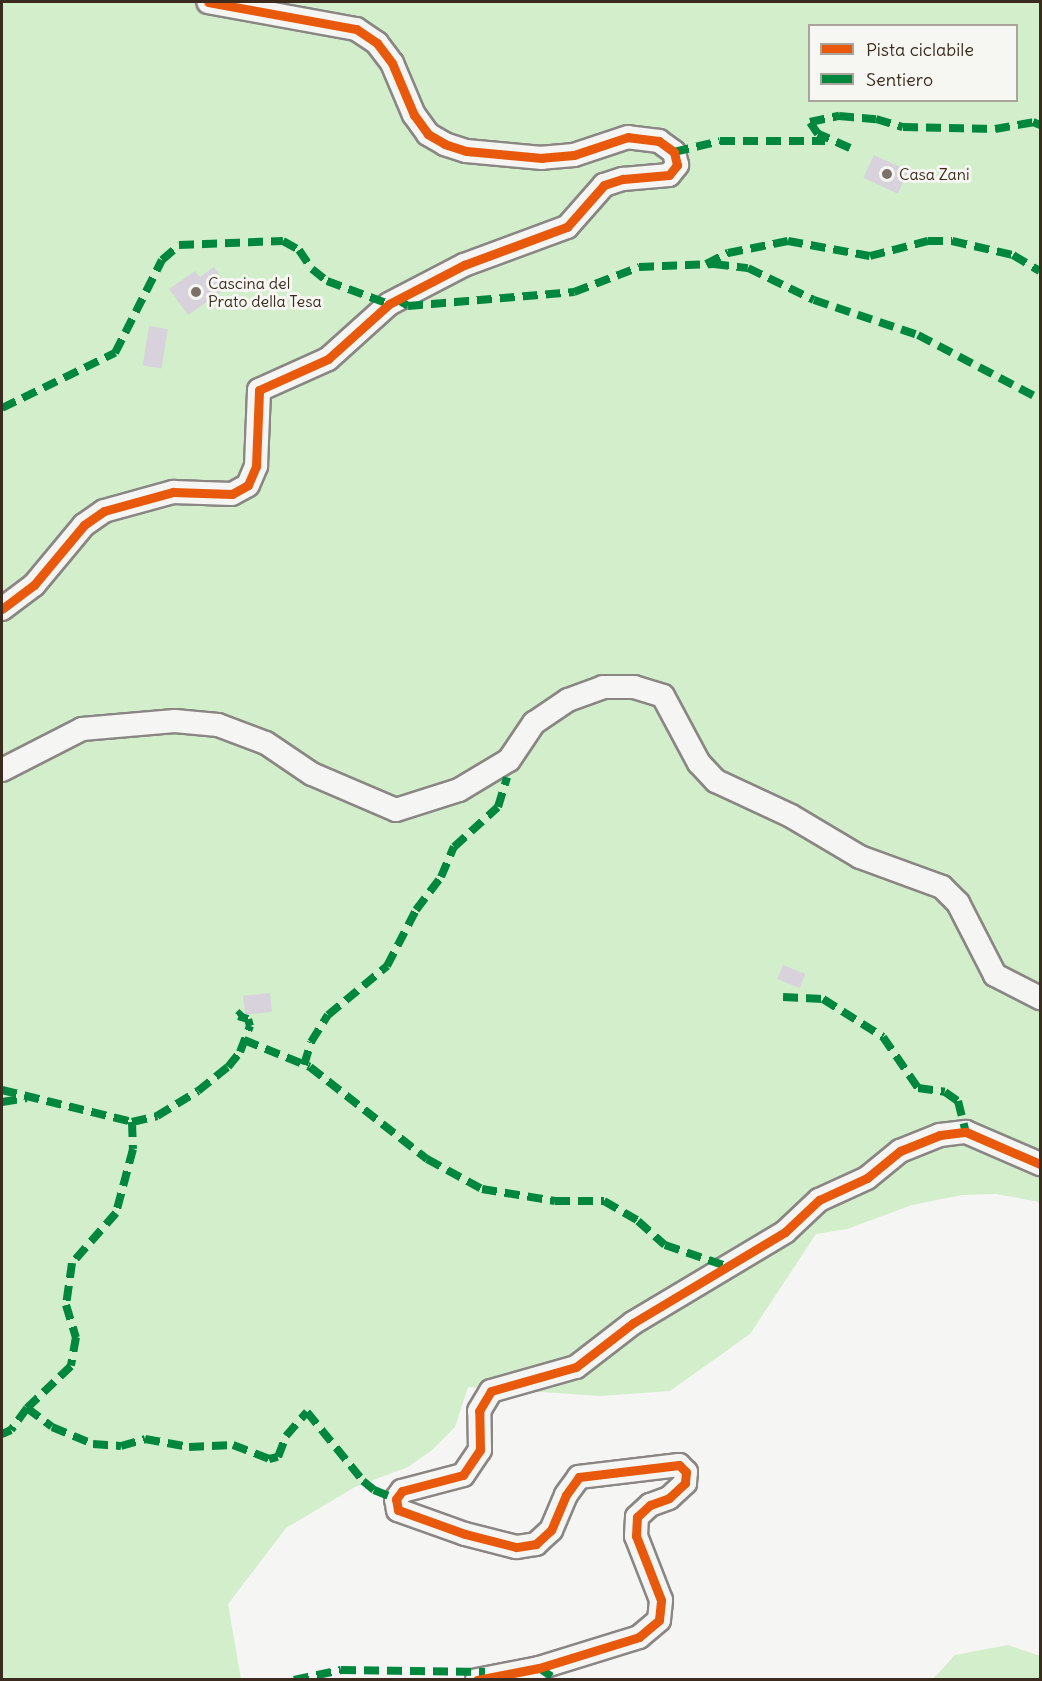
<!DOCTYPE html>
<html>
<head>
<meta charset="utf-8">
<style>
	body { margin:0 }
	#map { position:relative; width:1042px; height:1681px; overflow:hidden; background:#f5f5f3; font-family:Delius,sans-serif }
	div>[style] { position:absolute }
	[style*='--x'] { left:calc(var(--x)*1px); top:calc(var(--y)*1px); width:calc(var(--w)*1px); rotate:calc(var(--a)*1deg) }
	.green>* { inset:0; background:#d2eecb }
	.building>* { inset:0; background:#d7d2db; transform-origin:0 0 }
	.roads { filter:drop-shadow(2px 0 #8a8683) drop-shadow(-2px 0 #8a8683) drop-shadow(0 2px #8a8683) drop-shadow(0 -2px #8a8683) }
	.minor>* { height:22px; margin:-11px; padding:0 11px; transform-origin:11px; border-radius:11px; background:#f5f5f3 }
	.quiet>* { height:8px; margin-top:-4px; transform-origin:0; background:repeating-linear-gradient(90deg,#00873e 0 15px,transparent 0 23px) }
	.cycleway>* { height:9px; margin:-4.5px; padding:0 4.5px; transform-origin:4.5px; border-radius:4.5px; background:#e8590c }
	.dots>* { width:16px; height:16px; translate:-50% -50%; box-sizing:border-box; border:3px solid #f6f6f2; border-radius:50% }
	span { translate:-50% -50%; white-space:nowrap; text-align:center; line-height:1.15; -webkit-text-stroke:6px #f6f6f2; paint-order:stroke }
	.poi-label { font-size:16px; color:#3b2a1e }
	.left { translate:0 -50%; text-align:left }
	.frame { position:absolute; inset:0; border:3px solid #3b2a1e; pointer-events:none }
	.legend { position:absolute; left:808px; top:24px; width:210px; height:78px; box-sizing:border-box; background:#f6f6f2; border:2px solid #aba49d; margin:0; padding:8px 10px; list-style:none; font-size:18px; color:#3b2a1e }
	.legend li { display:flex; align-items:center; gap:12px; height:30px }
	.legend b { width:30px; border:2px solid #aba49d }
</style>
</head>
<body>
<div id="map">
	<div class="green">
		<i style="clip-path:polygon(evenodd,2px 2px,1040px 2px,1040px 1202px,996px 1194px,962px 1195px,912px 1205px,847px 1229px,816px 1234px,750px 1334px,670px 1391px,600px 1396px,468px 1387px,455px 1427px,432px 1450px,408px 1467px,355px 1487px,286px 1528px,228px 1604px,241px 1679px,2px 1680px,2px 2px,810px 26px,1016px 26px,1016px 100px,810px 100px,810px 26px)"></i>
		<i style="clip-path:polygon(1008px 1645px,1040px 1656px,1040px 1679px,933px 1679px,955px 1655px)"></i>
	</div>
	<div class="building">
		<i style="left:874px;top:155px;width:38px;height:25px;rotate:25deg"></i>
		<i style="clip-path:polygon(214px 267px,228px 287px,188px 315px,169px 289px,195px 271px,200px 277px)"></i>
		<i style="left:149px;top:326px;width:19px;height:40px;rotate:9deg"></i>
		<i style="left:783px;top:965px;width:24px;height:15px;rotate:22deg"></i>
		<i style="left:270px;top:993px;width:19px;height:27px;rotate:84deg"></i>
	</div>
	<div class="roads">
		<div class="minor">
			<i style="--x:2;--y:609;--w:40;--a:-37"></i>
			<i style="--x:34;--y:585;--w:78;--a:-50.2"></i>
			<i style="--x:84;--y:525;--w:24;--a:-35"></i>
			<i style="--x:104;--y:511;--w:72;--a:-15.4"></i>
			<i style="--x:173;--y:492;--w:59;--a:1.9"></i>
			<i style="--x:232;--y:494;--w:18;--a:-29"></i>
			<i style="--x:248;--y:485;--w:21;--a:-67"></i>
			<i style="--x:256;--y:466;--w:76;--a:-87.7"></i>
			<i style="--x:259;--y:390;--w:76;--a:-24.2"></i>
			<i style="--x:328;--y:359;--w:82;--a:-42"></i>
			<i style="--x:389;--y:304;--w:85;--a:-27.5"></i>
			<i style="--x:464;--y:265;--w:110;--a:-20.3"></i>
			<i style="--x:567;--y:227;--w:56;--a:-48.6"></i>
			<i style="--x:604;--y:185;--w:20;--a:-18"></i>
			<i style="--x:623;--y:179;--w:46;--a:-5"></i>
			<i style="--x:669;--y:175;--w:13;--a:-51"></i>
			<i style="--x:677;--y:165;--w:13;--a:-103"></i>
			<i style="--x:674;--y:152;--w:19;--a:-144"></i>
			<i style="--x:659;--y:141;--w:31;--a:-173"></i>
			<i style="--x:628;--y:137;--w:57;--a:161.6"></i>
			<i style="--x:574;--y:155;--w:32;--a:175"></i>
			<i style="--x:542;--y:158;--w:76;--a:-174.7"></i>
			<i style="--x:466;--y:151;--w:22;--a:-162"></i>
			<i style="--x:445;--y:144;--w:20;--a:-150"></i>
			<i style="--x:428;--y:134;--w:24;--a:-126"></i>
			<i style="--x:414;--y:115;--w:56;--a:-112.9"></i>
			<i style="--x:392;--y:63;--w:25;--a:-127"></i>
			<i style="--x:377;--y:43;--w:25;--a:-146"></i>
			<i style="--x:356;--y:29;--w:150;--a:-169.7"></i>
			<i style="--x:2;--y:770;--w:90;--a:-27.1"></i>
			<i style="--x:82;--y:729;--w:93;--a:-4.9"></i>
			<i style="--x:175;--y:721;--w:43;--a:5.3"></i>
			<i style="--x:218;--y:725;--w:51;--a:20.6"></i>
			<i style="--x:266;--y:743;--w:55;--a:34"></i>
			<i style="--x:312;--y:774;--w:91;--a:23.2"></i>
			<i style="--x:396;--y:810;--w:66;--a:-17.6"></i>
			<i style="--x:459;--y:790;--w:58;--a:-31"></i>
			<i style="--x:509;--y:760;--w:45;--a:-56"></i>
			<i style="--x:534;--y:723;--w:41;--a:-34.1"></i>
			<i style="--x:568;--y:700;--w:37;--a:-20"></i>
			<i style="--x:603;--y:687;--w:31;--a:0"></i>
			<i style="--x:634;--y:687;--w:30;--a:17"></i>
			<i style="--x:663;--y:696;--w:76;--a:61.8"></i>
			<i style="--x:699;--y:763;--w:25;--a:47"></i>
			<i style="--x:716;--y:781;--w:83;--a:25"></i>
			<i style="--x:791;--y:816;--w:80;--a:30.7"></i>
			<i style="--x:860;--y:857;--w:87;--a:20.1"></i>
			<i style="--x:942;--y:887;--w:23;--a:45"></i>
			<i style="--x:958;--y:903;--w:81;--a:62.8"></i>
			<i style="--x:995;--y:975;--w:51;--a:27.1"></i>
			<i style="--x:477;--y:1680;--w:63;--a:-11"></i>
			<i style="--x:539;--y:1668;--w:105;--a:-17.2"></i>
			<i style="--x:639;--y:1637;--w:26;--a:-40"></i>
			<i style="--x:659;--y:1620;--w:20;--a:-84"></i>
			<i style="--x:661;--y:1600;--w:69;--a:-111.3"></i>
			<i style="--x:636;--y:1536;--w:19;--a:-87"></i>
			<i style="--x:637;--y:1517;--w:18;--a:-43"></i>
			<i style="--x:650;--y:1505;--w:20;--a:-20"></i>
			<i style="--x:669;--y:1498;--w:22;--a:-43"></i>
			<i style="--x:685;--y:1483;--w:11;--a:-85"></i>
			<i style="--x:686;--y:1472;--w:10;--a:-135"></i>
			<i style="--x:679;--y:1465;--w:101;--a:173.2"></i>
			<i style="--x:579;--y:1477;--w:22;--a:126"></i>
			<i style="--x:566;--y:1495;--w:38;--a:113"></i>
			<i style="--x:551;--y:1530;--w:21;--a:137"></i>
			<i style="--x:536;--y:1544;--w:20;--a:171"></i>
			<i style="--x:516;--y:1547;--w:53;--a:-165.7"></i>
			<i style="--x:465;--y:1534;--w:71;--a:-160.3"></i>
			<i style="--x:398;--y:1510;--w:11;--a:-100"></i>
			<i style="--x:396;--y:1499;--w:10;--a:-53"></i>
			<i style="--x:402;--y:1491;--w:63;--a:-14.7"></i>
			<i style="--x:463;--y:1475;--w:30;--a:-56"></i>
			<i style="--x:480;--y:1450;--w:39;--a:-91"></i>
			<i style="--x:479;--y:1411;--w:23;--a:-59"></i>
			<i style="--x:491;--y:1391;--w:88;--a:-15.8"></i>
			<i style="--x:576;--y:1367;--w:72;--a:-37.7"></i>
			<i style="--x:633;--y:1323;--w:177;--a:-30.9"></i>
			<i style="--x:785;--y:1232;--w:47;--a:-43.3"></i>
			<i style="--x:819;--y:1200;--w:53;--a:-24.6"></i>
			<i style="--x:867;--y:1178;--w:43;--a:-39.3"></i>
			<i style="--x:900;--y:1151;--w:43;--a:-21.8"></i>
			<i style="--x:940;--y:1135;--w:26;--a:-7"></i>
			<i style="--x:966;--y:1132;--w:81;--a:23.4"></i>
		</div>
	</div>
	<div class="quiet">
		<i style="--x:850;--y:148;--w:35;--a:-156"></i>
		<i style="--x:818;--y:134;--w:14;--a:-124"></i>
		<i style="--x:810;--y:122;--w:30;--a:-12"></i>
		<i style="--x:839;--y:116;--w:37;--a:5"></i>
		<i style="--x:876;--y:119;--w:28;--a:17"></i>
		<i style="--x:903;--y:127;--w:92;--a:1.2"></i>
		<i style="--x:995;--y:129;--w:39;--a:-10"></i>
		<i style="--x:1033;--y:122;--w:8;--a:23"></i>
		<i style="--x:674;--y:152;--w:47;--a:-13.4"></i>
		<i style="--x:720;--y:141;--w:105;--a:0"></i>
		<i style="--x:706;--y:264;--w:25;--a:-27"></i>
		<i style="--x:728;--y:253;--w:61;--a:-11.3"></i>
		<i style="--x:788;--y:241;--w:83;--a:10.4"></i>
		<i style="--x:870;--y:256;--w:60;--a:-14.5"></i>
		<i style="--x:928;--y:241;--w:24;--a:0"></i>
		<i style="--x:952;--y:241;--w:63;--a:12.9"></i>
		<i style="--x:1013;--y:255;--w:31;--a:31"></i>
		<i style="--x:397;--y:299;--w:13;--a:32"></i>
		<i style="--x:408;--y:306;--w:167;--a:-4.8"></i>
		<i style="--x:574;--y:292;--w:70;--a:-21"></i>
		<i style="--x:639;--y:267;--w:75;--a:-2.3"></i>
		<i style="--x:714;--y:264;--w:34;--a:7"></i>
		<i style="--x:748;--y:268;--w:73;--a:25.9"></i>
		<i style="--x:814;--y:300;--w:110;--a:18.6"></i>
		<i style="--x:918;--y:335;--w:138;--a:27.7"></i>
		<i style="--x:2;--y:408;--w:126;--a:-26"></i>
		<i style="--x:115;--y:353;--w:104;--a:-63.2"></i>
		<i style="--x:162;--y:260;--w:23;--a:-41"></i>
		<i style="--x:179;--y:245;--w:104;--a:-2.2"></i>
		<i style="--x:283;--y:241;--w:18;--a:29"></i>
		<i style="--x:299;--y:250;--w:23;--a:56"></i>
		<i style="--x:312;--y:269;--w:19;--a:39"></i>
		<i style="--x:327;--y:281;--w:66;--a:20.4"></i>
		<i style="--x:783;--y:997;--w:40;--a:2.9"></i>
		<i style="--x:823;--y:999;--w:71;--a:32.3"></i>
		<i style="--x:883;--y:1037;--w:62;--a:55.5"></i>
		<i style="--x:918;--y:1088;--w:27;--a:8"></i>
		<i style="--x:945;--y:1092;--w:16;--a:35"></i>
		<i style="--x:958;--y:1101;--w:32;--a:76"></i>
		<i style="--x:244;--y:1040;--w:71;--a:22.2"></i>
		<i style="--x:310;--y:1067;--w:149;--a:38.2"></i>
		<i style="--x:427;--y:1159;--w:63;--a:28.6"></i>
		<i style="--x:482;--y:1189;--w:74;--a:9.3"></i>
		<i style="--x:555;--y:1201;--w:49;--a:0"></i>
		<i style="--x:604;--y:1201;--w:39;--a:30"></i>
		<i style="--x:638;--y:1221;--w:36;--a:42"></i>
		<i style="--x:665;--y:1245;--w:68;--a:19"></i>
		<i style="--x:304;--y:1065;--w:24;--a:-73"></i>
		<i style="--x:311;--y:1042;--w:32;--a:-58"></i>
		<i style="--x:328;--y:1015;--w:77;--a:-39.7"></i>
		<i style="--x:387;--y:966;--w:63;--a:-62.6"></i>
		<i style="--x:416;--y:910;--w:41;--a:-52.9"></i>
		<i style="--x:441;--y:877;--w:33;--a:-67"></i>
		<i style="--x:454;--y:847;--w:59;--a:-42.3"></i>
		<i style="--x:498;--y:807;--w:31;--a:-73"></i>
		<i style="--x:2;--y:1090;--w:134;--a:13.8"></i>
		<i style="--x:132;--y:1122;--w:27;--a:88"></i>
		<i style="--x:133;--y:1149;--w:66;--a:104.9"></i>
		<i style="--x:116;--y:1213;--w:67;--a:131.3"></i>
		<i style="--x:72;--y:1263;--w:42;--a:98.1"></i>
		<i style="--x:66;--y:1305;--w:34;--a:73"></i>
		<i style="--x:76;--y:1337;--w:29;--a:100"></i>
		<i style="--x:71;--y:1366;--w:61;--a:136.3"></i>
		<i style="--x:27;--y:1408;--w:27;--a:126"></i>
		<i style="--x:11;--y:1430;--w:10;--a:156"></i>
		<i style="--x:2;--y:1102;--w:25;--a:-9"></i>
		<i style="--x:132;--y:1122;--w:26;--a:-13"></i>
		<i style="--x:157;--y:1116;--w:48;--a:-31.4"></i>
		<i style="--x:198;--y:1091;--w:38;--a:-39"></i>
		<i style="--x:228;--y:1067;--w:19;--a:-51"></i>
		<i style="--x:240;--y:1052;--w:28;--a:-69"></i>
		<i style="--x:250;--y:1026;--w:7;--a:-106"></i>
		<i style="--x:248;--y:1019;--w:10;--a:-163"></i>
		<i style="--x:238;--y:1016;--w:6;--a:-45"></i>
		<i style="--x:27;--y:1408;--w:31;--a:37"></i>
		<i style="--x:52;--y:1427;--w:44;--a:22.5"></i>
		<i style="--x:93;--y:1444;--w:28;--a:4"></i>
		<i style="--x:121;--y:1446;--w:25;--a:-16"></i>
		<i style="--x:145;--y:1439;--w:45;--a:10.3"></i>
		<i style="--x:189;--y:1447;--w:44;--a:-2.6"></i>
		<i style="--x:233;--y:1445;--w:39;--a:21"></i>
		<i style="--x:269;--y:1459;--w:9;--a:-13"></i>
		<i style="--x:278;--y:1457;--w:22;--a:-69"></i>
		<i style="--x:286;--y:1436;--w:32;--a:-49"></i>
		<i style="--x:307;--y:1412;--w:89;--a:50.9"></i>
		<i style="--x:363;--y:1481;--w:14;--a:39"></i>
		<i style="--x:374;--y:1490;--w:24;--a:22"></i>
		<i style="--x:539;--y:1668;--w:22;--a:34"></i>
		<i style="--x:294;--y:1680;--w:48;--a:-12"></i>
		<i style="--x:341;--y:1670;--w:144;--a:0.8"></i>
	</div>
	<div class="cycleway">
		<i style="--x:2;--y:609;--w:40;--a:-37"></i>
		<i style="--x:34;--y:585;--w:78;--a:-50.2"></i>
		<i style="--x:84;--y:525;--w:24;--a:-35"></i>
		<i style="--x:104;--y:511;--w:72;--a:-15.4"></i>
		<i style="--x:173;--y:492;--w:59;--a:1.9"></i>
		<i style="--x:232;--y:494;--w:18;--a:-29"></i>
		<i style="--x:248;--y:485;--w:21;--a:-67"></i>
		<i style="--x:256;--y:466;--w:76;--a:-87.7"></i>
		<i style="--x:259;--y:390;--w:76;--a:-24.2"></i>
		<i style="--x:328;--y:359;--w:82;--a:-42"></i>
		<i style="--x:389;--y:304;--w:85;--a:-27.5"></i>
		<i style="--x:464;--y:265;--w:110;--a:-20.3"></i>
		<i style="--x:567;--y:227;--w:56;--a:-48.6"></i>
		<i style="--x:604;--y:185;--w:20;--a:-18"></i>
		<i style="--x:623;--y:179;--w:46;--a:-5"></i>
		<i style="--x:669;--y:175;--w:13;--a:-51"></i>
		<i style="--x:677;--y:165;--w:13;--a:-103"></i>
		<i style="--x:674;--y:152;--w:19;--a:-144"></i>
		<i style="--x:659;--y:141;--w:31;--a:-173"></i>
		<i style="--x:628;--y:137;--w:57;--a:161.6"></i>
		<i style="--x:574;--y:155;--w:32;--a:175"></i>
		<i style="--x:542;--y:158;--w:76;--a:-174.7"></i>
		<i style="--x:466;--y:151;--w:22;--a:-162"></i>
		<i style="--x:445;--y:144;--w:20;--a:-150"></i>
		<i style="--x:428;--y:134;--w:24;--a:-126"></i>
		<i style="--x:414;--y:115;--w:56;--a:-112.9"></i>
		<i style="--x:392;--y:63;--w:25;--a:-127"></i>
		<i style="--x:377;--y:43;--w:25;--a:-146"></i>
		<i style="--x:356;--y:29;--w:150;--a:-169.7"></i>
		<i style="--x:477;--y:1680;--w:63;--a:-11"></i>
		<i style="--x:539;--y:1668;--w:105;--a:-17.2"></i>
		<i style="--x:639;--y:1637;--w:26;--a:-40"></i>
		<i style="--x:659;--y:1620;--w:20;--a:-84"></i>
		<i style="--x:661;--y:1600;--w:69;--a:-111.3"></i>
		<i style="--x:636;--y:1536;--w:19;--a:-87"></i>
		<i style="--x:637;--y:1517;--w:18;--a:-43"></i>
		<i style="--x:650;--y:1505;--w:20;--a:-20"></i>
		<i style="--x:669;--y:1498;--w:22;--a:-43"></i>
		<i style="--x:685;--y:1483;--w:11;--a:-85"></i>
		<i style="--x:686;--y:1472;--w:10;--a:-135"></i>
		<i style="--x:679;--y:1465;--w:101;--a:173.2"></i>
		<i style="--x:579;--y:1477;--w:22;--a:126"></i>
		<i style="--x:566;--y:1495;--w:38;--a:113"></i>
		<i style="--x:551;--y:1530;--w:21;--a:137"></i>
		<i style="--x:536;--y:1544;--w:20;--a:171"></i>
		<i style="--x:516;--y:1547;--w:53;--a:-165.7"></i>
		<i style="--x:465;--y:1534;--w:71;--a:-160.3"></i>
		<i style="--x:398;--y:1510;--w:11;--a:-100"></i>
		<i style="--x:396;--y:1499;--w:10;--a:-53"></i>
		<i style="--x:402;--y:1491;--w:63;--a:-14.7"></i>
		<i style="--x:463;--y:1475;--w:30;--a:-56"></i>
		<i style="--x:480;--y:1450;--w:39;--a:-91"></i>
		<i style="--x:479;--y:1411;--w:23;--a:-59"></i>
		<i style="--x:491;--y:1391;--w:88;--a:-15.8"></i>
		<i style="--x:576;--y:1367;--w:72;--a:-37.7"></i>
		<i style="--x:633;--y:1323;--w:177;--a:-30.9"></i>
		<i style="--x:785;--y:1232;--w:47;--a:-43.3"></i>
		<i style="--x:819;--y:1200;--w:53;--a:-24.6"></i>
		<i style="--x:867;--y:1178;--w:43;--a:-39.3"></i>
		<i style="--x:900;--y:1151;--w:43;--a:-21.8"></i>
		<i style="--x:940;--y:1135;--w:26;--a:-7"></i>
		<i style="--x:966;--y:1132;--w:81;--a:23.4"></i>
	</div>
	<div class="dots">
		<i style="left:887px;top:174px;background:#7c7169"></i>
		<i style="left:196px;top:292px;background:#7c7169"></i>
	</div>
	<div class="poi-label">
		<span class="left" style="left:899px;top:174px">Casa Zani</span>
		<span class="left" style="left:208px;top:292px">Cascina del<br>Prato della Tesa</span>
	</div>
	<div class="frame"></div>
	<ul class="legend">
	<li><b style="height:8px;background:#e8590c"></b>Pista ciclabile</li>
	<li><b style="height:8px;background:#00873e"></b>Sentiero</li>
	</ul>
</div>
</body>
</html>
